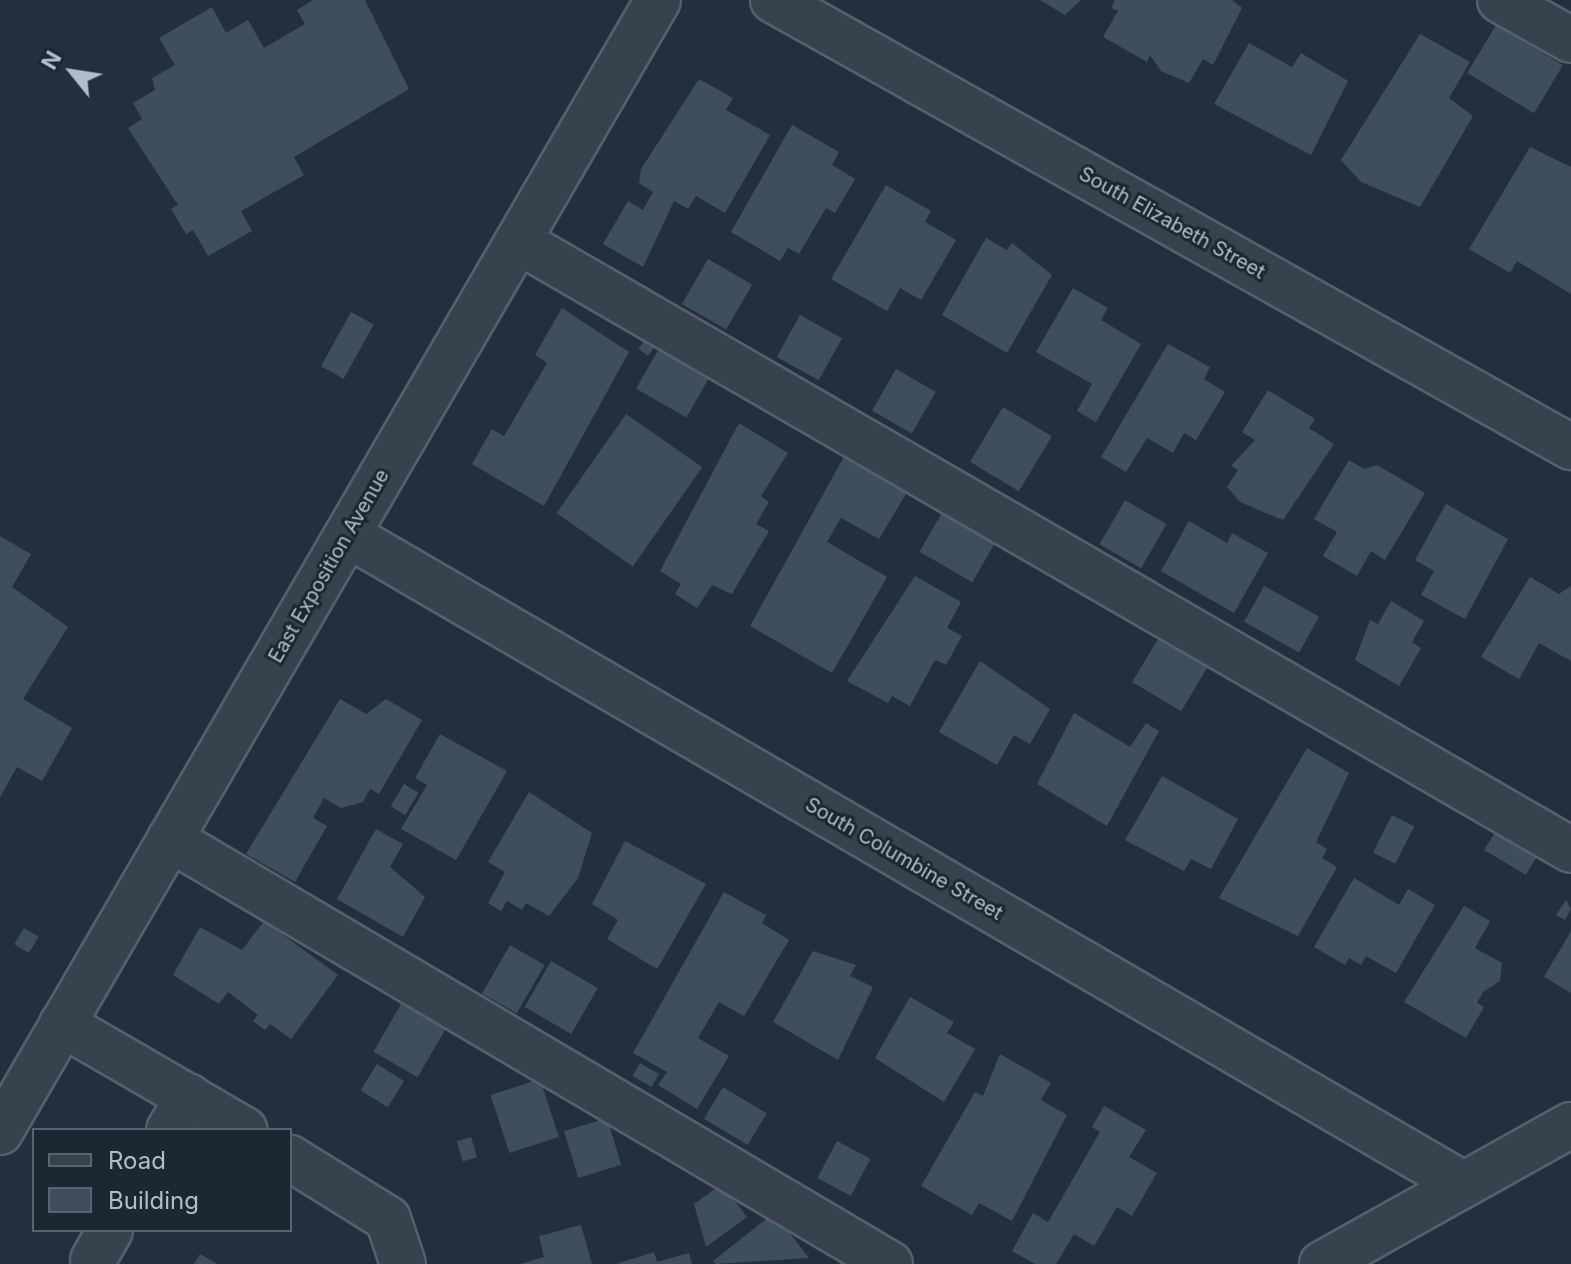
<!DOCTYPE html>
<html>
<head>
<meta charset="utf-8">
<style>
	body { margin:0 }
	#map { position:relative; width:1571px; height:1264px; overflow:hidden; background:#232f3e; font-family:Inter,sans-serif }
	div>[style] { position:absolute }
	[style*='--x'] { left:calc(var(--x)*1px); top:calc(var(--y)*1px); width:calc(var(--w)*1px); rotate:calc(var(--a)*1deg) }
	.building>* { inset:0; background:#3f4e5d; transform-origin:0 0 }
	.roads { filter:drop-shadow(2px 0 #565f6c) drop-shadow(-2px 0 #565f6c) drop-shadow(0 2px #565f6c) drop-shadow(0 -2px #565f6c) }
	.minor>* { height:44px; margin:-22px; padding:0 22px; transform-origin:22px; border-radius:22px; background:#38414e }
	span { translate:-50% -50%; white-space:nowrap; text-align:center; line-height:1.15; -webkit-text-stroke:6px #1d2633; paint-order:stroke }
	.street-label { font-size:20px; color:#b3bcc9 }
	.legend { position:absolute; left:32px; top:1128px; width:260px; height:104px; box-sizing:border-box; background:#1d2633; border:2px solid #59626f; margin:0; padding:10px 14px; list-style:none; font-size:24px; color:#b3bcc9 }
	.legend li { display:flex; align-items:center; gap:16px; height:40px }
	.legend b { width:40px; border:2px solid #59626f }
	.north { position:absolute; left:32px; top:32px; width:80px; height:80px; -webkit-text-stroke:6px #1d2633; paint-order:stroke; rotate:300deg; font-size:22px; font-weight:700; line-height:32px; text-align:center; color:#b3bcc9 }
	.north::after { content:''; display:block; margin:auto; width:28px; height:36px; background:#b3bcc9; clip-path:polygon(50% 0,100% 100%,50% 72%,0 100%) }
</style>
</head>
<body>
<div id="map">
	<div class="building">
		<i style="clip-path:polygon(313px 0,365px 0,409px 89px,294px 157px,304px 175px,241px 211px,252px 231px,208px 256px,193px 230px,186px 234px,171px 209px,178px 205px,128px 128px,142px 119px,133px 103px,155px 90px,152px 78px,175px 65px,159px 38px,212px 7px,226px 33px,248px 20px,264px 48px,305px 24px,297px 10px)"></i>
		<i style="clip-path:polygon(1040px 0,1081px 0,1065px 15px)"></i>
		<i style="clip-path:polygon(1115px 0,1232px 0,1242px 8px,1213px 65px,1203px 59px,1189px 83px,1161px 71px,1150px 55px,1147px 62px,1103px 37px,1118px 11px,1111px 8px)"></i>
		<i style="left:1496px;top:25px;width:78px;height:56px;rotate:31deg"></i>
		<i style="clip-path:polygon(1420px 34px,1470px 62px,1449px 98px,1473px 116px,1420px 207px,1361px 182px,1341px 160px)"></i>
		<i style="clip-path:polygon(1249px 43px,1292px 67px,1301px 53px,1348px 81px,1311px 155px,1214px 104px)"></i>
		<i style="clip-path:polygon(699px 79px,733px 98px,726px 110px,770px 135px,725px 213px,696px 196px,688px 209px,674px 201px,643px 267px,603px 244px,628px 201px,643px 210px,653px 192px,639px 183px,641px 169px)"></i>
		<i style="clip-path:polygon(792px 125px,839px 152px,832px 165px,855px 179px,835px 213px,826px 208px,799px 254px,788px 248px,780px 261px,731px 232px)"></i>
		<i style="clip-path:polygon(1530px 147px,1571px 167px,1571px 294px,1517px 261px,1510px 273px,1469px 249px)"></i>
		<i style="clip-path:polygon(886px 185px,931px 211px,925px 222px,956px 240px,921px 300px,900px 288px,887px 311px,831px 279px)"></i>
		<i style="clip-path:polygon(986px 238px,1007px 250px,1012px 243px,1052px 275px,1007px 353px,942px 315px)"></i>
		<i style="left:708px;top:259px;width:51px;height:52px;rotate:30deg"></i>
		<i style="clip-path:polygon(1073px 288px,1108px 308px,1101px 320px,1141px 344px,1096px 422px,1077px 411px,1092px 384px,1036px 352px)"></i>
		<i style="clip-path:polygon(562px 308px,629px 352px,544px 506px,472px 464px,492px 429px,504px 436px,547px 363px,535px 355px)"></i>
		<i style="left:351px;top:312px;width:26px;height:62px;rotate:29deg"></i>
		<i style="left:800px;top:315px;width:48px;height:48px;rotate:29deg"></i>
		<i style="left:651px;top:331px;width:12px;height:22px;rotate:35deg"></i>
		<i style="clip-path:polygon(1168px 344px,1210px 367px,1204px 379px,1225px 392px,1196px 440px,1184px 433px,1173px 453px,1147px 438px,1126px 472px,1101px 457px)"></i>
		<i style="left:660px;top:347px;width:58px;height:48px;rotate:30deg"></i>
		<i style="left:896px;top:369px;width:46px;height:48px;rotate:30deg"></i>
		<i style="clip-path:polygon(1268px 390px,1315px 419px,1309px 428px,1334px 444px,1283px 520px,1240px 502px,1227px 487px,1238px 470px,1231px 466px,1255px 440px,1242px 432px)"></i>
		<i style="left:1003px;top:407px;width:57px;height:64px;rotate:31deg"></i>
		<i style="left:626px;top:414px;width:93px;height:121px;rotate:35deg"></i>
		<i style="clip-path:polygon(739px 423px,788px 453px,761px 496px,769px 502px,756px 524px,769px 531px,732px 594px,712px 585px,697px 608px,675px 594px,681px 584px,660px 571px)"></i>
		<i style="clip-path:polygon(846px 453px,909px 489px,879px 539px,841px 518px,827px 542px,887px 577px,832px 673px,750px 626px)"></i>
		<i style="clip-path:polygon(1349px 460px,1364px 469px,1377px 465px,1425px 493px,1385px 560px,1371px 551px,1357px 576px,1323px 556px,1337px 532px,1314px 519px)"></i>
		<i style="left:1125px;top:500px;width:48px;height:51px;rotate:30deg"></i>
		<i style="clip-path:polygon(1446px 504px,1508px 539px,1465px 619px,1421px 595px,1434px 571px,1415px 560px)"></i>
		<i style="left:943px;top:511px;width:61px;height:47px;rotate:30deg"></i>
		<i style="clip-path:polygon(1189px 521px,1227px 543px,1232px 533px,1268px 553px,1234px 613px,1161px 571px)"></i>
		<i style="clip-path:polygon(0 536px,31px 554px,12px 587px,68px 627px,23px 699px,72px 728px,42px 781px,17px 767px,0 797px)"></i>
		<i style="clip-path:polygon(915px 576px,961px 602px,947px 628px,962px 636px,946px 665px,935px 660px,910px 706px,892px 696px,888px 703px,847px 681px)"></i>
		<i style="clip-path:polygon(1530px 577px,1559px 594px,1571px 586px,1571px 661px,1539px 643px,1519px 679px,1481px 657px)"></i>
		<i style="left:1264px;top:586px;width:63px;height:41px;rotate:29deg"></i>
		<i style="clip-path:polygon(1391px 601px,1424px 621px,1412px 642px,1421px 648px,1399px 686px,1355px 660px,1370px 620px,1378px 624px)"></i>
		<i style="left:1161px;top:634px;width:57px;height:56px;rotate:31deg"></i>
		<i style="clip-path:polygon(980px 661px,1050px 709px,1030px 744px,1014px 735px,997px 765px,939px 732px)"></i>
		<i style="clip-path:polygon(340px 699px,366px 714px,386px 699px,422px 720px,379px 794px,370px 789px,363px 802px,341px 808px,324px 798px,313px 818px,327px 826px,295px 882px,246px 854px)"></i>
		<i style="clip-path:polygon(1074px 713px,1130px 747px,1146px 723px,1159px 731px,1107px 826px,1037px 784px)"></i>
		<i style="clip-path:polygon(440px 734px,507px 771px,456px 860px,401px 829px,427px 785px,415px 778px)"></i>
		<i style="clip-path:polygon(1307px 748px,1349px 773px,1316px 842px,1327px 849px,1322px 858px,1337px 867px,1298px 936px,1219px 898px)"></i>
		<i style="clip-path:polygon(1162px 776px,1238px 819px,1211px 869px,1191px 859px,1184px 871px,1125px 840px)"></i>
		<i style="left:404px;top:784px;width:17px;height:26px;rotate:31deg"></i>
		<i style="clip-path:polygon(529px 792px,592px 833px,578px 878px,549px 916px,526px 903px,522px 910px,507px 901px,501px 911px,488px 903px,505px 872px,488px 862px)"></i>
		<i style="left:1392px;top:815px;width:25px;height:42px;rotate:27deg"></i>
		<i style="clip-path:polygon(1499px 826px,1537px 856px,1526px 875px,1484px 850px)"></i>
		<i style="clip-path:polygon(376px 829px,403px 844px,390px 867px,425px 897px,403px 937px,337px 899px)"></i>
		<i style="clip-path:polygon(625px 841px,706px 884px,657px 969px,607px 939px,618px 920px,592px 904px)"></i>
		<i style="clip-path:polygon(1354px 878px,1399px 905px,1408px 889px,1435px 905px,1396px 973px,1366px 956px,1361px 965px,1349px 958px,1345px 965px,1314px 947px)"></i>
		<i style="clip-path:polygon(724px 892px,766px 915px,762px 923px,789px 940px,744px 1016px,719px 1002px,698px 1038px,729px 1056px,697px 1109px,658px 1085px,667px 1072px,633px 1053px)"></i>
		<i style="clip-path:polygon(1566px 900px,1571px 909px,1565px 920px,1556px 915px)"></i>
		<i style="clip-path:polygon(1464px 906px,1490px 921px,1475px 948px,1502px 963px,1500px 981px,1483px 992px,1477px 1003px,1484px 1007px,1466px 1038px,1404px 1002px)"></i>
		<i style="clip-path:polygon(264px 921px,338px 975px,291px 1039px,270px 1024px,265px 1030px,253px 1021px,258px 1015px,228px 992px,219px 1004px,173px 975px,200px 927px,242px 950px)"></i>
		<i style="left:24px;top:928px;width:17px;height:19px;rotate:31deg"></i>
		<i style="clip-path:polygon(1571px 931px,1571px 993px,1544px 977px)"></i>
		<i style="left:510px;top:945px;width:40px;height:56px;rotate:30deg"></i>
		<i style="clip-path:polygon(813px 951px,856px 965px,850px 976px,873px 987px,838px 1060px,773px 1022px)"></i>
		<i style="left:551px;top:961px;width:54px;height:53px;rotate:30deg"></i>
		<i style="clip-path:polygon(910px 997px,954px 1022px,947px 1033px,975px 1049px,944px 1102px,875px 1058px)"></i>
		<i style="left:401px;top:1004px;width:51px;height:55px;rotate:30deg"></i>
		<i style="clip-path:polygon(1000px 1054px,1051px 1083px,1041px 1100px,1067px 1115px,1012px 1221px,979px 1203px,972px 1215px,921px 1186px,975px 1092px,983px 1096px)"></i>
		<i style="left:640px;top:1063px;width:22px;height:15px;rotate:30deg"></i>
		<i style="left:377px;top:1064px;width:32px;height:31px;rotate:32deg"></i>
		<i style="left:540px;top:1079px;width:61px;height:52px;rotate:72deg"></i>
		<i style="left:723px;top:1087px;width:51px;height:37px;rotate:31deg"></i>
		<i style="clip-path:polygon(1104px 1106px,1146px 1130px,1129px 1157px,1157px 1173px,1132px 1216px,1117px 1207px,1094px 1246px,1074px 1234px,1056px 1264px,1035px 1264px,1012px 1251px,1033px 1213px,1048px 1222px,1100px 1132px,1092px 1127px)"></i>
		<i style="left:607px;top:1118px;width:49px;height:45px;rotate:73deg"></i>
		<i style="left:471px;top:1137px;width:21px;height:15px;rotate:73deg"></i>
		<i style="left:837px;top:1141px;width:38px;height:42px;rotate:28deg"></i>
		<i style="clip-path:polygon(722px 1184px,747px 1217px,706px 1247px,694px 1204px)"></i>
		<i style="clip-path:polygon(774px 1213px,809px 1258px,715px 1264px,713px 1261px)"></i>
		<i style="clip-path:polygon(581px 1225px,592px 1264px,520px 1264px,544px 1257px,539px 1236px)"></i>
		<i style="clip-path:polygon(654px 1252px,657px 1262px,689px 1253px,692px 1264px,616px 1264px)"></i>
		<i style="clip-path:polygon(200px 1254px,218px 1264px,194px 1264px)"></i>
	</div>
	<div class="roads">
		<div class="minor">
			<i style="--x:773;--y:0;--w:915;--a:29.26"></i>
			<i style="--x:1500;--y:0;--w:81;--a:29.4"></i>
			<i style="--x:518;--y:241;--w:1216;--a:30.04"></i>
			<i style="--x:348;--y:535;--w:1288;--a:30.21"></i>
			<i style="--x:170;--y:839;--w:836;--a:30.55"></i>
			<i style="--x:62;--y:1024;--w:211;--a:30.1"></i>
			<i style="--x:169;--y:1130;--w:39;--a:-60"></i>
			<i style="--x:0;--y:1132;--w:1309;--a:-59.83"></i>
			<i style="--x:290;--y:1158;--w:115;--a:31.9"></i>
			<i style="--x:388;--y:1219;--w:47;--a:71.6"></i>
			<i style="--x:93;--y:1260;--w:34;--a:-60"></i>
			<i style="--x:1322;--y:1264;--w:285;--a:-29.2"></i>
		</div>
	</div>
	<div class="street-label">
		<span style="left:1172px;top:223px;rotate:29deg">South Elizabeth Street</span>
		<span style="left:329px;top:566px;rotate:-60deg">East Exposition Avenue</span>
		<span style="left:904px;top:859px;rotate:30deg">South Columbine Street</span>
	</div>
	<ul class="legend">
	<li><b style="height:10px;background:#38414e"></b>Road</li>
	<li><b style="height:22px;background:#3f4e5d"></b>Building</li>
	</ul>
	<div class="north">N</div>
</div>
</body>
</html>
